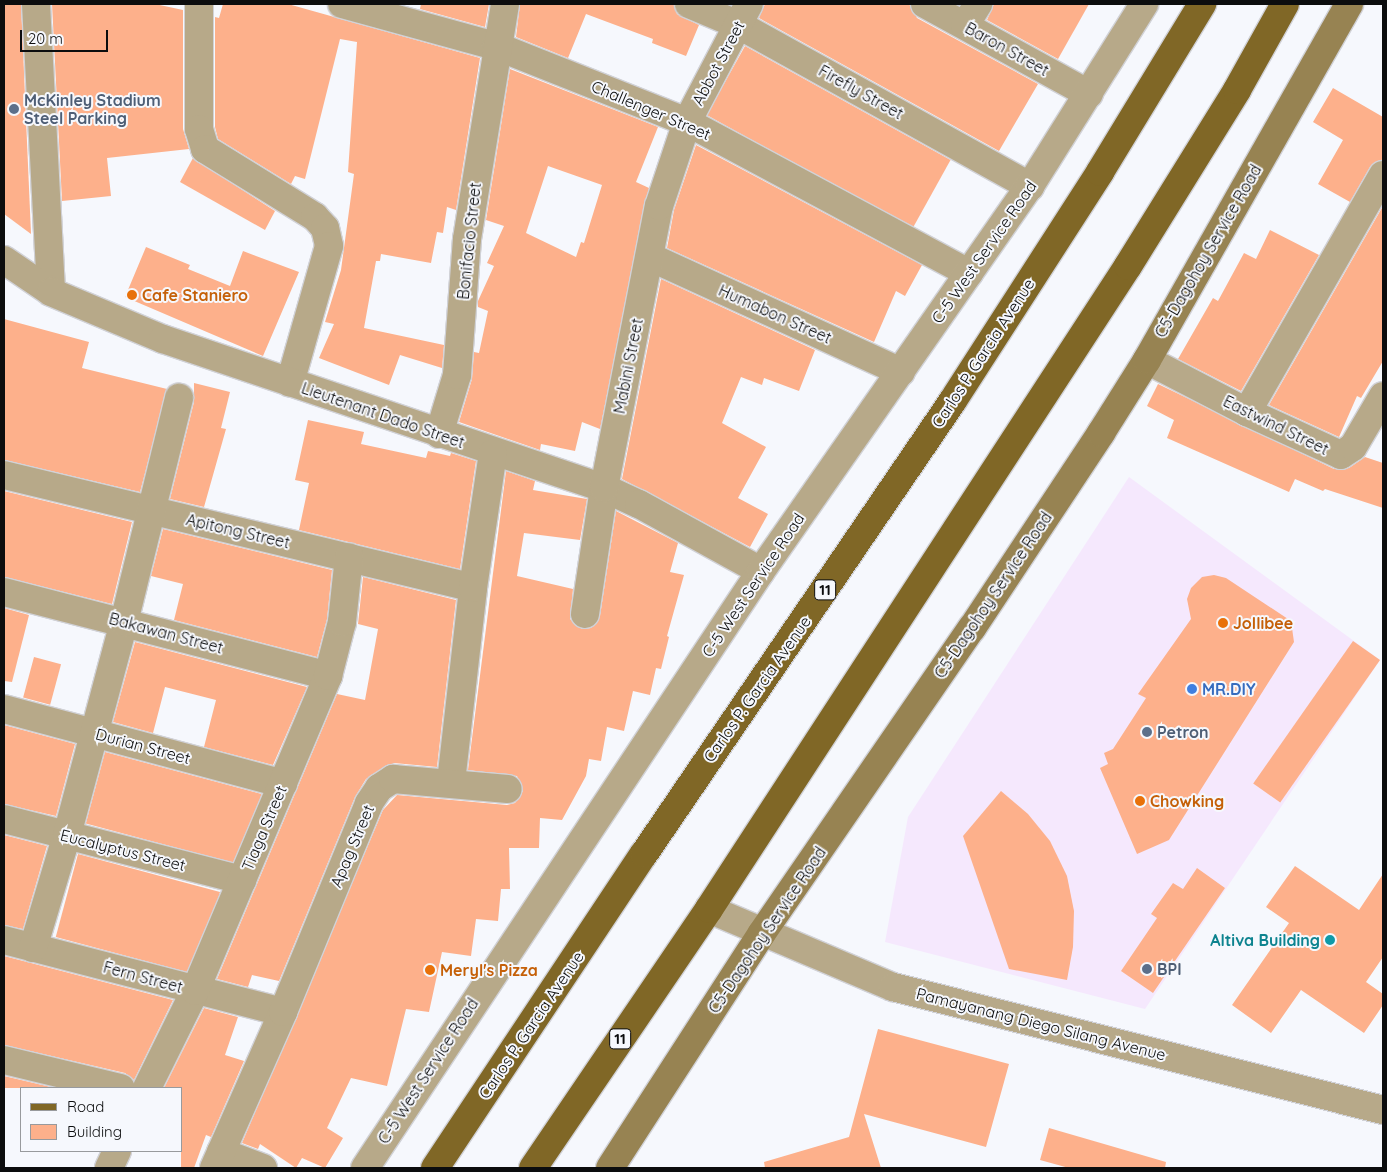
<!DOCTYPE html>
<html>
<head>
<meta charset="utf-8">
<style>
	body { margin:0 }
	#map { position:relative; width:1387px; height:1172px; overflow:hidden; background:#f6f8fd; font-family:Quicksand,sans-serif }
	div>[style] { position:absolute }
	[style*='--x'] { left:calc(var(--x)*1px); top:calc(var(--y)*1px); width:calc(var(--w)*1px); rotate:calc(var(--a)*1deg) }
	.commercial>* { inset:0; background:#f5e8fd }
	.building>* { inset:0; background:#fdb08b; transform-origin:0 0 }
	.roads { filter:drop-shadow(1px 0 #d1d2d7) drop-shadow(-1px 0 #d1d2d7) drop-shadow(0 1px #d1d2d7) drop-shadow(0 -1px #d1d2d7) }
	.minor>* { height:28px; margin:-14px; padding:0 14px; transform-origin:14px; border-radius:14px; background:#b7a989 }
	.secondary>* { height:28px; margin:-14px; padding:0 14px; transform-origin:14px; border-radius:14px; background:#978352 }
	.primary>* { height:28px; margin:-14px; padding:0 14px; transform-origin:14px; border-radius:14px; background:#806726 }
	.dots>* { width:14px; height:14px; translate:-50% -50%; box-sizing:border-box; border:2px solid #f6f8fd; border-radius:50% }
	span { translate:-50% -50%; white-space:nowrap; text-align:center; line-height:1.15; -webkit-text-stroke:4px #f6f8fd; paint-order:stroke }
	.shield-label span { padding:1px 4px; background:#f6f8fd; border:1px solid; border-radius:4px; -webkit-text-stroke-width:0 }
	.shield-label { font-size:15px; color:#0c0d0e; font-weight:700 }
	.street-label { font-size:16px; color:#0c0d0e }
	.service-label { font-size:16px; color:#4e5e75; font-weight:700 }
	.left { translate:0 -50%; text-align:left }
	.food-label { font-size:16px; color:#c56008; font-weight:700 }
	.shop-label { font-size:16px; color:#366cbe; font-weight:700 }
	.culture-label { font-size:16px; color:#0d838f; font-weight:700 }
	.right { translate:-100% -50%; text-align:right }
	.frame { position:absolute; inset:0; border:5px solid #0c0d0e; pointer-events:none }
	.legend { position:absolute; left:20px; top:1087px; width:162px; height:65px; box-sizing:border-box; background:#f6f8fd; border:1px solid #989a9d; margin:0; padding:6px 9px; list-style:none; font-size:15px; color:#0c0d0e }
	.legend li { display:flex; align-items:center; gap:10px; height:25px }
	.legend b { width:25px; border:1px solid #989a9d }
	.scale { position:absolute; left:20px; top:30px; width:88px; height:22px; box-sizing:border-box; border:2px solid #0c0d0e; border-top:0; padding-left:6px; font-size:15px; line-height:18px; white-space:nowrap; color:#0c0d0e; -webkit-text-stroke:4px #f6f8fd; paint-order:stroke }
</style>
</head>
<body>
<div id="map">
	<div class="commercial">
		<i style="clip-path:polygon(1129px 477px,1380px 660px,1145px 1009px,885px 942px,908px 817px)"></i>
	</div>
	<div class="building">
		<i style="clip-path:polygon(4px 4px,21px 4px,31px 234px,4px 214px)"></i>
		<i style="clip-path:polygon(52px 4px,155px 4px,183px 10px,183px 129px,189px 149px,107px 158px,111px 196px,62px 201px)"></i>
		<i style="clip-path:polygon(223px 4px,288px 4px,480px 58px,456px 210px,447px 207px,443px 233px,437px 232px,431px 263px,381px 254px,380px 261px,376px 261px,364px 328px,444px 345px,442px 368px,400px 355px,389px 385px,319px 358px,334px 324px,325px 322px,341px 270px,354px 174px,348px 172px,357px 42px,340px 39px,305px 179px,295px 176px,291px 184px,218px 139px,215px 127px,215px 17px,219px 18px)"></i>
		<i style="clip-path:polygon(421px 4px,489px 4px,485px 27px,420px 9px)"></i>
		<i style="clip-path:polygon(520px 4px,674px 4px,677px 14px,699px 25px,686px 56px,652px 43px,653px 39px,586px 14px,568px 58px,516px 37px)"></i>
		<i style="clip-path:polygon(765px 4px,909px 4px,917px 18px,1038px 84px,999px 151px,759px 18px)"></i>
		<i style="clip-path:polygon(994px 4px,1089px 4px,1058px 59px,987px 20px)"></i>
		<i style="left:745px;top:46px;width:235px;height:79px;rotate:29deg"></i>
		<i style="clip-path:polygon(evenodd,510px 69px,658px 127px,636px 182px,649px 188px,600px 429px,582px 422px,575px 451px,541px 444px,540px 450px,459px 422px,472px 379px,474px 352px,479px 353px,488px 311px,478px 307px,478px 301px,494px 266px,487px 263px,504px 226px,486px 220px,510px 69px,548px 166px,602px 185px,584px 243px,581px 242px,576px 257px,526px 233px,548px 166px)"></i>
		<i style="clip-path:polygon(1333px 88px,1383px 117px,1383px 159px,1370px 167px,1350px 202px,1318px 184px,1343px 140px,1313px 122px)"></i>
		<i style="clip-path:polygon(696px 145px,922px 265px,905px 296px,896px 291px,874px 342px,667px 248px,674px 210px)"></i>
		<i style="clip-path:polygon(193px 158px,275px 211px,265px 230px,180px 182px)"></i>
		<i style="clip-path:polygon(1383px 206px,1383px 361px,1361px 398px,1357px 396px,1339px 437px,1269px 405px)"></i>
		<i style="clip-path:polygon(1270px 230px,1319px 255px,1241px 391px,1178px 359px,1213px 298px,1218px 301px,1244px 253px,1256px 259px)"></i>
		<i style="clip-path:polygon(146px 247px,190px 265px,188px 269px,230px 286px,243px 251px,299px 272px,263px 356px,125px 297px)"></i>
		<i style="clip-path:polygon(661px 279px,815px 350px,799px 391px,764px 378px,762px 385px,741px 377px,722px 423px,766px 447px,738px 498px,768px 514px,750px 547px,622px 479px)"></i>
		<i style="clip-path:polygon(4px 319px,89px 342px,82px 368px,167px 389px,140px 492px,4px 460px)"></i>
		<i style="clip-path:polygon(194px 383px,230px 392px,221px 428px,226px 429px,204px 507px,170px 499px,194px 402px)"></i>
		<i style="clip-path:polygon(1158px 384px,1334px 469px,1349px 468px,1365px 457px,1383px 463px,1383px 508px,1325px 489px,1323px 491px,1295px 479px,1289px 492px,1167px 438px,1174px 420px,1147px 406px)"></i>
		<i style="clip-path:polygon(308px 420px,364px 432px,361px 444px,426px 458px,428px 451px,450px 456px,451px 453px,476px 461px,460px 569px,299px 530px,309px 483px,295px 480px)"></i>
		<i style="clip-path:polygon(506px 471px,535px 481px,533px 490px,587px 499px,580px 540px,524px 533px,517px 576px,573px 589px,570px 619px,582px 629px,591px 628px,600px 616px,616px 511px,678px 543px,670px 572px,684px 575px,667px 636px,669px 637px,661px 669px,656px 668px,650px 695px,633px 691px,624px 731px,607px 727px,601px 761px,589px 759px,586px 776px,562px 820px,540px 818px,539px 848px,509px 848px,510px 889px,501px 889px,498px 921px,476px 919px,471px 956px,442px 952px,429px 1012px,406px 1009px,387px 1086px,351px 1078px,327px 1128px,343px 1138px,325px 1168px,302px 1158px,296px 1168px,260px 1144px,258px 1149px,242px 1143px,383px 810px,397px 795px,507px 805px,515px 803px,523px 791px,517px 776px,468px 770px)"></i>
		<i style="clip-path:polygon(4px 491px,132px 522px,112px 604px,4px 577px)"></i>
		<i style="clip-path:polygon(163px 529px,332px 570px,327px 619px,317px 657px,174px 620px,183px 584px,151px 576px)"></i>
		<i style="clip-path:polygon(1214px 575px,1226px 578px,1291px 621px,1294px 642px,1169px 840px,1137px 854px,1100px 768px,1108px 764px,1104px 753px,1113px 749px,1146px 698px,1138px 694px,1191px 619px,1187px 599px,1191px 588px,1202px 577px)"></i>
		<i style="clip-path:polygon(363px 577px,456px 600px,437px 767px,394px 763px,366px 779px,355px 797px,279px 981px,252px 975px,248px 987px,217px 979px,337px 694px,365px 700px,378px 629px,358px 624px)"></i>
		<i style="clip-path:polygon(4px 608px,29px 615px,12px 682px,4px 681px)"></i>
		<i style="left:1353px;top:641px;width:33px;height:174px;rotate:35deg"></i>
		<i style="clip-path:polygon(135px 642px,307px 687px,273px 765px,204px 747px,216px 700px,165px 687px,153px 733px,113px 722px)"></i>
		<i style="left:34px;top:657px;width:28px;height:42px;rotate:15deg"></i>
		<i style="clip-path:polygon(4px 725px,75px 744px,56px 816px,4px 804px)"></i>
		<i style="left:105px;top:752px;width:162px;height:74px;rotate:15deg"></i>
		<i style="clip-path:polygon(1001px 791px,1028px 814px,1050px 841px,1067px 876px,1074px 911px,1073px 947px,1067px 980px,1009px 969px,963px 836px)"></i>
		<i style="clip-path:polygon(4px 835px,47px 846px,23px 929px,4px 925px)"></i>
		<i style="left:78px;top:854px;width:147px;height:86px;rotate:15deg"></i>
		<i style="clip-path:polygon(1295px 866px,1359px 910px,1383px 874px,1383px 957px,1366px 982px,1383px 994px,1383px 1005px,1364px 1033px,1301px 990px,1271px 1033px,1232px 1005px,1289px 923px,1266px 907px)"></i>
		<i style="clip-path:polygon(1197px 868px,1225px 888px,1153px 993px,1121px 971px,1157px 918px,1151px 914px,1173px 883px,1183px 889px)"></i>
		<i style="clip-path:polygon(4px 956px,173px 1000px,134px 1080px,125px 1073px,4px 1045px)"></i>
		<i style="clip-path:polygon(204px 1008px,238px 1017px,225px 1055px,244px 1061px,211px 1137px,206px 1135px,194px 1168px,181px 1168px,181px 1088px,164px 1088px)"></i>
		<i style="clip-path:polygon(878px 1029px,1009px 1064px,986px 1147px,864px 1114px,881px 1168px,765px 1168px,764px 1162px,849px 1137px)"></i>
		<i style="clip-path:polygon(4px 1076px,55px 1088px,4px 1088px)"></i>
		<i style="clip-path:polygon(1049px 1128px,1166px 1162px,1165px 1168px,1069px 1168px,1040px 1160px)"></i>
	</div>
	<div class="roads">
		<div class="minor">
			<i style="--x:36;--y:4;--w:288;--a:87"></i>
			<i style="--x:199;--y:4;--w:125;--a:90"></i>
			<i style="--x:199;--y:129;--w:21;--a:73"></i>
			<i style="--x:205;--y:149;--w:129;--a:31.7"></i>
			<i style="--x:315;--y:217;--w:15;--a:48"></i>
			<i style="--x:325;--y:228;--w:18;--a:77"></i>
			<i style="--x:329;--y:246;--w:142;--a:105.9"></i>
			<i style="--x:342;--y:4;--w:160;--a:15.3"></i>
			<i style="--x:496;--y:46;--w:206;--a:21.7"></i>
			<i style="--x:687;--y:122;--w:320;--a:28.2"></i>
			<i style="--x:689;--y:4;--w:54;--a:22.8"></i>
			<i style="--x:739;--y:25;--w:333;--a:29"></i>
			<i style="--x:925;--y:4;--w:187;--a:28.8"></i>
			<i style="--x:965;--y:25;--w:25;--a:-58"></i>
			<i style="--x:650;--y:257;--w:276;--a:24.6"></i>
			<i style="--x:4;--y:260;--w:57;--a:34.2"></i>
			<i style="--x:51;--y:292;--w:121;--a:22.8"></i>
			<i style="--x:163;--y:339;--w:465;--a:18.7"></i>
			<i style="--x:604;--y:488;--w:38;--a:25"></i>
			<i style="--x:639;--y:504;--w:139;--a:28.8"></i>
			<i style="--x:1147;--y:360;--w:113;--a:27.5"></i>
			<i style="--x:1247;--y:412;--w:103;--a:24.6"></i>
			<i style="--x:1341;--y:455;--w:14;--a:-34"></i>
			<i style="--x:1353;--y:447;--w:59;--a:-59.5"></i>
			<i style="--x:1247;--y:412;--w:273;--a:-60.2"></i>
			<i style="--x:439;--y:434;--w:62;--a:-73"></i>
			<i style="--x:457;--y:375;--w:136;--a:-85.8"></i>
			<i style="--x:467;--y:239;--w:238;--a:-80.8"></i>
			<i style="--x:4;--y:475;--w:482;--a:13.5"></i>
			<i style="--x:4;--y:592;--w:335;--a:14.5"></i>
			<i style="--x:585;--y:614;--w:127;--a:-81.4"></i>
			<i style="--x:604;--y:488;--w:287;--a:-79"></i>
			<i style="--x:659;--y:206;--w:89;--a:-71.6"></i>
			<i style="--x:687;--y:122;--w:133;--a:-62.3"></i>
			<i style="--x:4;--y:709;--w:289;--a:15"></i>
			<i style="--x:451;--y:782;--w:195;--a:-83.5"></i>
			<i style="--x:473;--y:588;--w:136;--a:-81.6"></i>
			<i style="--x:4;--y:819;--w:246;--a:14.4"></i>
			<i style="--x:709;--y:909;--w:200;--a:23"></i>
			<i style="--x:893;--y:987;--w:505;--a:14.09"></i>
			<i style="--x:4;--y:940;--w:288;--a:14.5"></i>
			<i style="--x:33;--y:948;--w:118;--a:-73.3"></i>
			<i style="--x:67;--y:835;--w:220;--a:-75"></i>
			<i style="--x:124;--y:622;--w:231;--a:-76.2"></i>
			<i style="--x:4;--y:1060;--w:120;--a:13.5"></i>
			<i style="--x:147;--y:1088;--w:108;--a:-63.7"></i>
			<i style="--x:195;--y:991;--w:342;--a:-67.1"></i>
			<i style="--x:328;--y:676;--w:56;--a:-75.5"></i>
			<i style="--x:342;--y:622;--w:65;--a:-83.9"></i>
			<i style="--x:221;--y:1152;--w:45;--a:20.9"></i>
			<i style="--x:109;--y:1168;--w:19;--a:-65"></i>
			<i style="--x:214;--y:1168;--w:171;--a:-66.1"></i>
			<i style="--x:283;--y:1012;--w:226;--a:-67.6"></i>
			<i style="--x:369;--y:803;--w:18;--a:-56"></i>
			<i style="--x:379;--y:788;--w:17;--a:-33"></i>
			<i style="--x:393;--y:779;--w:115;--a:5"></i>
			<i style="--x:365;--y:1168;--w:716;--a:-56.44"></i>
			<i style="--x:761;--y:571;--w:470;--a:-55.1"></i>
			<i style="--x:1030;--y:186;--w:215;--a:-57.9"></i>
		</div>
		<div class="secondary">
			<i style="--x:610;--y:1168;--w:280;--a:-57.1"></i>
			<i style="--x:762;--y:933;--w:370;--a:-55.5"></i>
			<i style="--x:972;--y:628;--w:234;--a:-56.5"></i>
			<i style="--x:1101;--y:433;--w:86;--a:-57.8"></i>
			<i style="--x:1147;--y:360;--w:409;--a:-60.4"></i>
		</div>
		<div class="primary">
			<i style="--x:435;--y:1168;--w:377;--a:-56.4"></i>
			<i style="--x:644;--y:854;--w:547;--a:-55.73"></i>
			<i style="--x:952;--y:402;--w:274;--a:-57.2"></i>
			<i style="--x:1100;--y:172;--w:197;--a:-58.7"></i>
			<i style="--x:533;--y:1168;--w:313;--a:-55.8"></i>
			<i style="--x:709;--y:909;--w:767;--a:-56.91"></i>
			<i style="--x:1128;--y:266;--w:207;--a:-58.2"></i>
			<i style="--x:1237;--y:90;--w:98;--a:-60.8"></i>
		</div>
	</div>
	<div class="dots">
		<i style="left:14px;top:109px;background:#5c6f8a"></i>
		<i style="left:132px;top:295px;background:#e8710a"></i>
		<i style="left:1223px;top:623px;background:#e8710a"></i>
		<i style="left:1192px;top:689px;background:#3f7fe0"></i>
		<i style="left:1147px;top:732px;background:#5c6f8a"></i>
		<i style="left:1140px;top:801px;background:#e8710a"></i>
		<i style="left:1330px;top:940px;background:#0f9aa8"></i>
		<i style="left:1147px;top:969px;background:#5c6f8a"></i>
		<i style="left:430px;top:970px;background:#e8710a"></i>
	</div>
	<div class="shield-label">
		<span style="left:825px;top:590px">11</span>
		<span style="left:620px;top:1039px">11</span>
	</div>
	<div class="street-label">
		<span style="left:1007px;top:49px;rotate:29deg">Baron Street</span>
		<span style="left:718px;top:63px;rotate:-62deg">Abbot Street</span>
		<span style="left:861px;top:92px;rotate:29deg">Firefly Street</span>
		<span style="left:651px;top:110px;rotate:23deg">Challenger Street</span>
		<span style="left:469px;top:241px;rotate:-84deg">Bonifacio Street</span>
		<span style="left:1208px;top:251px;rotate:-60deg">C5-Dagohoy Service Road</span>
		<span style="left:984px;top:252px;rotate:-55deg">C-5 West Service Road</span>
		<span style="left:775px;top:314px;rotate:24deg">Humabon Street</span>
		<span style="left:983px;top:353px;rotate:-57deg">Carlos P. Garcia Avenue</span>
		<span style="left:628px;top:366px;rotate:-79deg">Mabini Street</span>
		<span style="left:383px;top:415px;rotate:19deg">Lieutenant Dado Street</span>
		<span style="left:1276px;top:425px;rotate:26deg">Eastwind Street</span>
		<span style="left:238px;top:531px;rotate:13deg">Apitong Street</span>
		<span style="left:753px;top:585px;rotate:-56deg">C-5 West Service Road</span>
		<span style="left:993px;top:595px;rotate:-56deg">C5-Dagohoy Service Road</span>
		<span style="left:166px;top:633px;rotate:15deg">Bakawan Street</span>
		<span style="left:757px;top:689px;rotate:-55deg">Carlos P. Garcia Avenue</span>
		<span style="left:143px;top:746px;rotate:15deg">Durian Street</span>
		<span style="left:264px;top:828px;rotate:-67deg">Tiaga Street</span>
		<span style="left:352px;top:846px;rotate:-67deg">Apag Street</span>
		<span style="left:123px;top:850px;rotate:14deg">Eucalyptus Street</span>
		<span style="left:767px;top:930px;rotate:-56deg">C5-Dagohoy Service Road</span>
		<span style="left:143px;top:977px;rotate:15deg">Fern Street</span>
		<span style="left:1041px;top:1024px;rotate:14deg">Pamayanang Diego Silang Avenue</span>
		<span style="left:531px;top:1025px;rotate:-56deg">Carlos P. Garcia Avenue</span>
		<span style="left:428px;top:1071px;rotate:-57deg">C-5 West Service Road</span>
	</div>
	<div class="service-label">
		<span class="left" style="left:24px;top:109px">McKinley Stadium<br>Steel Parking</span>
		<span class="left" style="left:1157px;top:732px">Petron</span>
		<span class="left" style="left:1157px;top:969px">BPI</span>
	</div>
	<div class="food-label">
		<span class="left" style="left:142px;top:295px">Cafe Staniero</span>
		<span class="left" style="left:1233px;top:623px">Jollibee</span>
		<span class="left" style="left:1150px;top:801px">Chowking</span>
		<span class="left" style="left:440px;top:970px">Meryl's Pizza</span>
	</div>
	<div class="shop-label">
		<span class="left" style="left:1202px;top:689px">MR.DIY</span>
	</div>
	<div class="culture-label">
		<span class="right" style="left:1320px;top:940px">Altiva Building</span>
	</div>
	<div class="frame"></div>
	<ul class="legend">
	<li><b style="height:6px;background:#806726"></b>Road</li>
	<li><b style="height:14px;background:#fdb08b"></b>Building</li>
	</ul>
	<div class="scale">20 m</div>
</div>
</body>
</html>
